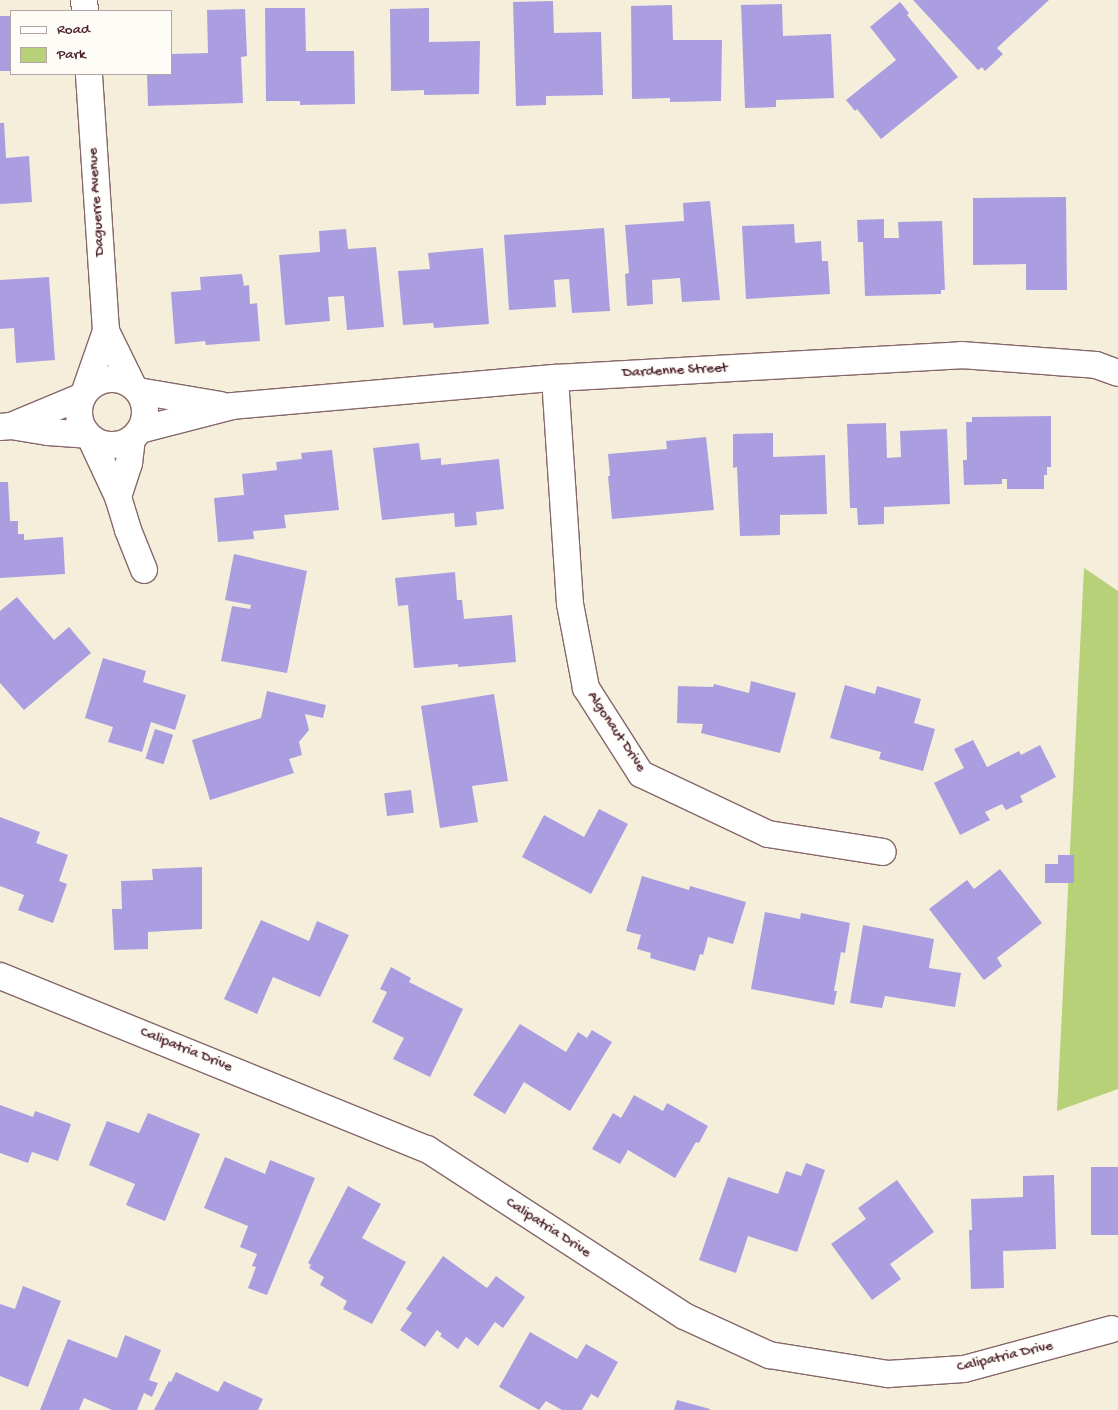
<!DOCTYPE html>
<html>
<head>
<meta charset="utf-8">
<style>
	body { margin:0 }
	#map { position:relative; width:1118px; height:1410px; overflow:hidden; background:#f5eedb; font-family:"Gochi Hand",sans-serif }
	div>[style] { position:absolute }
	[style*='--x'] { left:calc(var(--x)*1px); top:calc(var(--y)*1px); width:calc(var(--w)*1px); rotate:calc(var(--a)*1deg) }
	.green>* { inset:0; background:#b6d178 }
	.building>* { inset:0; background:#ab9ee0; transform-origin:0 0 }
	.roads { filter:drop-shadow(1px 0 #866769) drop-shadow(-1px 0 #866769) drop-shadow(0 1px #866769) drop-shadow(0 -1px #866769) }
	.minor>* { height:26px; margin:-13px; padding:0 13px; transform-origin:13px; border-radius:13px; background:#fff }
	.minor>.ring { margin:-13px; padding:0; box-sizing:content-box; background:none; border:26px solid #fff; border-radius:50% }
	span { translate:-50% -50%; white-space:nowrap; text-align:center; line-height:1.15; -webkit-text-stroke:4px #fdfcf7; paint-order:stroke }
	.street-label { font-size:15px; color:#4a1f2b }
	.legend { position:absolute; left:10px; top:10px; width:162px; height:65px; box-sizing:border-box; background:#fdfcf7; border:1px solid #b5a4a5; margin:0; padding:6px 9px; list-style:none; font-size:15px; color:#4a1f2b }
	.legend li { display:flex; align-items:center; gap:10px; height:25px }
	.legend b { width:25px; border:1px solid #b5a4a5 }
</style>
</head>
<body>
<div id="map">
	<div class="green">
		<i style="clip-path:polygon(1084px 568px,1118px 591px,1118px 1089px,1057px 1111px)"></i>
	</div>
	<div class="building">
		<i style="clip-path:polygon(913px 0,1049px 0,997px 48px,1003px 54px,985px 71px,982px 67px,978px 70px)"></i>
		<i style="clip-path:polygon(553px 1px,554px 33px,601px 32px,603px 95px,546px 96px,546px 105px,516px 106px,513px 2px)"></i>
		<i style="clip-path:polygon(900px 2px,909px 13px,907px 15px,958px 77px,881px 139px,857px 109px,855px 111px,846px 100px,896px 60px,870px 27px)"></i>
		<i style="clip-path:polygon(782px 4px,783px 36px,831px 34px,834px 98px,776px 100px,776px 107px,745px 108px,741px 5px)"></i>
		<i style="clip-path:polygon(672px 5px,673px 40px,722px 40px,721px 101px,670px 102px,670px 98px,632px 99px,631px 6px)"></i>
		<i style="clip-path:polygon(265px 8px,305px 8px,306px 51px,354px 51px,355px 104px,300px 105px,300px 101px,266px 101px)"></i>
		<i style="clip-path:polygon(429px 8px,429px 42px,480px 41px,479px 94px,424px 95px,424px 90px,391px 91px,390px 9px)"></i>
		<i style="clip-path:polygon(245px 9px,247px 56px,241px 57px,243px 103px,148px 106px,147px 74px,171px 74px,171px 54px,208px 53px,207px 10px)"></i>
		<i style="left:11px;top:16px;width:55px;height:11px;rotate:90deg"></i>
		<i style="clip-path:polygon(0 123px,4px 123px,6px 158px,29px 156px,32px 202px,0 204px)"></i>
		<i style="clip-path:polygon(1066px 197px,1067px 290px,1026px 290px,1026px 264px,973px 265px,973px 198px)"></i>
		<i style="clip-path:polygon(710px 201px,720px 300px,682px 302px,680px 278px,652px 280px,653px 304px,627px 306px,625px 274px,629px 273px,625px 225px,684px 221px,683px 203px)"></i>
		<i style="clip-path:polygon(884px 219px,884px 238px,899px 238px,898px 222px,942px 221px,945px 290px,941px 290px,941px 294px,865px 296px,863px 242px,858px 242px,857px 220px)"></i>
		<i style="clip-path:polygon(794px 224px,795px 243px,821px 241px,822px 261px,828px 261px,830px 294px,746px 299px,742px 226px)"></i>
		<i style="clip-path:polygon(604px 228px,610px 311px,572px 313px,569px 279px,554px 280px,556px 307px,509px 310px,504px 235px)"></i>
		<i style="clip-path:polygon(346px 229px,348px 249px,376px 247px,384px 327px,347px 330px,344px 296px,328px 297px,330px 321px,285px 325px,279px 255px,320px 252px,319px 231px)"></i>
		<i style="clip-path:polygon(483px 248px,489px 324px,434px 328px,433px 323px,403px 325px,398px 271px,430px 269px,428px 253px)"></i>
		<i style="clip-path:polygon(242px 274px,244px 286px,249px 285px,250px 304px,257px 303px,260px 341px,206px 345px,205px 341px,175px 344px,171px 292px,201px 290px,200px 277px)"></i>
		<i style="clip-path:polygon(49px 277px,55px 360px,16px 363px,14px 328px,0 329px,0 280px)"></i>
		<i style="clip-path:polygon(1051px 416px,1051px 467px,1047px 467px,1047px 475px,1044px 475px,1044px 489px,1007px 489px,1007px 479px,1002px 479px,1002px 484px,964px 485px,963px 460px,967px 460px,966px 422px,972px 422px,972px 417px)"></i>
		<i style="clip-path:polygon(886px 423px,887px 458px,901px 457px,900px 431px,947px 429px,950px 504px,884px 507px,884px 524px,858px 525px,857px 508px,850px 508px,847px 424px)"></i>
		<i style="clip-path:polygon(773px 433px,773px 457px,825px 455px,827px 514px,780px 515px,780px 535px,740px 536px,737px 467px,733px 468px,733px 434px)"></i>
		<i style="clip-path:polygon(706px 437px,714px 510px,612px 519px,608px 476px,610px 476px,608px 454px,667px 449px,666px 441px)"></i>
		<i style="clip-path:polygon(419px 443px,421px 460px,441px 458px,441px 465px,499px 459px,504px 509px,476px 512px,477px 525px,455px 527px,454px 513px,382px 520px,373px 448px)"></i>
		<i style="clip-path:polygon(332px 450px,339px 510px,284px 515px,286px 528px,253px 531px,254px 539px,218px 542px,214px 498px,244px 495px,242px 474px,277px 470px,276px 462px,302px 459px,301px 453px)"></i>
		<i style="clip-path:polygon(0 482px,8px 482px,10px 521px,18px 521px,18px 534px,24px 534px,24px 540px,63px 537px,65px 574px,0 578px)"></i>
		<i style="clip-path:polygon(234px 554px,307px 571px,287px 673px,221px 661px,232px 606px,250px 609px,251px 605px,225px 600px)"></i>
		<i style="clip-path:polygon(455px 572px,457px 600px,462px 600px,464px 619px,512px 615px,516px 662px,458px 667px,458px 664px,414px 668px,408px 605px,398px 606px,395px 578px)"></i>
		<i style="clip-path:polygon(17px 597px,54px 640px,69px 627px,91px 653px,24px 710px,0 683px,0 611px)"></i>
		<i style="clip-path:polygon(103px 658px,146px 671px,143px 682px,186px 695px,175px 730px,151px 722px,142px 752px,108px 742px,113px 727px,85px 718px)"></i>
		<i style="clip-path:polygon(751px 681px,796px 693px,780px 753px,701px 733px,703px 724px,677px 723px,678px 686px,713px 687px,714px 684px,749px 693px)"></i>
		<i style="clip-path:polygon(845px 685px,875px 694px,877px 686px,921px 699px,914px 723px,935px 729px,923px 771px,879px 759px,881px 752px,830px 738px)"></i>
		<i style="clip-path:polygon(267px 691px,326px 705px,323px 718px,305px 714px,309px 730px,299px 742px,302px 755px,289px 759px,294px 773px,210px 800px,192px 740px,261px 718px)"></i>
		<i style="clip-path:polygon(494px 694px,508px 781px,472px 786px,478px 822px,440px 828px,421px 706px)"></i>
		<i style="left:155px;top:729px;width:19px;height:31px;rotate:18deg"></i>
		<i style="clip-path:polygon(973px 740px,987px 767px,1019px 751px,1021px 755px,1040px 745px,1056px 777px,1020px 796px,1023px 802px,1006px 810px,1002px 804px,985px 812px,990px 820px,960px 835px,934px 783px,964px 768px,954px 749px)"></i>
		<i style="left:411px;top:790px;width:23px;height:27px;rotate:83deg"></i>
		<i style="clip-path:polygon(599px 809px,628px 824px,591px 894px,522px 857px,544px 815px,584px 837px)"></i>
		<i style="clip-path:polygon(0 817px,40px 832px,36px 843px,68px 855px,59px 881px,67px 884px,53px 923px,18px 910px,24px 895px,0 886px)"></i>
		<i style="clip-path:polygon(1058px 855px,1074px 855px,1074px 883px,1045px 883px,1045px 864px,1058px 864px)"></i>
		<i style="clip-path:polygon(202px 867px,202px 929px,148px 932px,148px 949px,114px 950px,112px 909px,122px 909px,121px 881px,153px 880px,152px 869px)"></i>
		<i style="clip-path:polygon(1000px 869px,1042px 923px,997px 958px,1002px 966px,984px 980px,929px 909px,967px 880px,974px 889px)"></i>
		<i style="clip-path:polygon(642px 876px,689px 890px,690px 886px,746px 902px,733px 944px,708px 937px,703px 955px,700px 954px,695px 971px,650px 958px,651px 953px,637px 949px,641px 935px,626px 931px)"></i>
		<i style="clip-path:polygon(765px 912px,800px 919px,801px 913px,850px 923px,845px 953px,841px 952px,834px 991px,837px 991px,834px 1005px,751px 989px)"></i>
		<i style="clip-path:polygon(261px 920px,309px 941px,317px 921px,349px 935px,320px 997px,273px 977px,257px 1014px,224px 999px)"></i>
		<i style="clip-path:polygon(863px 925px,934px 939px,929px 968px,961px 973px,955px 1007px,885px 996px,882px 1008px,850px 1003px)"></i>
		<i style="clip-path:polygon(391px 967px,411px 978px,409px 982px,463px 1009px,430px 1077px,393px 1059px,404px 1038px,372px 1022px,387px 992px,380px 989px)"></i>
		<i style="clip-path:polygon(520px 1024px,566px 1052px,578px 1032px,587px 1038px,592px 1030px,612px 1042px,570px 1111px,524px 1082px,505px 1114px,473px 1095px)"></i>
		<i style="clip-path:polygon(634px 1095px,663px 1111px,667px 1103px,708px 1126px,699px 1143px,696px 1142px,675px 1178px,628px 1150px,620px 1164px,592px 1149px,613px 1113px,621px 1118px)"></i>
		<i style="clip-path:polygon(0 1105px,33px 1117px,35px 1111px,71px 1124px,58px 1161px,32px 1152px,28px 1163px,0 1153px)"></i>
		<i style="clip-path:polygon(148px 1113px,200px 1134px,165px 1221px,126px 1205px,135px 1184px,89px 1165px,107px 1121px,139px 1133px)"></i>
		<i style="clip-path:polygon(225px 1157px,265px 1174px,270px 1160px,315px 1178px,267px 1295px,248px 1288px,256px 1267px,252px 1266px,257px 1254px,240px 1247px,248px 1226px,204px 1208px)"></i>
		<i style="clip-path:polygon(806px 1163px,825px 1170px,797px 1252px,748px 1236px,736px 1273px,699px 1260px,728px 1177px,778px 1194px,786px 1171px,801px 1176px)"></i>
		<i style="left:1118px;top:1167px;width:68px;height:27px;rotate:90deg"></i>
		<i style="clip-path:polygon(1054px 1175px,1056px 1249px,1003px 1251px,1004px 1288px,971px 1289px,969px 1230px,972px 1230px,971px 1199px,1023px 1197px,1023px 1176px)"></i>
		<i style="clip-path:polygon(897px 1180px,934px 1232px,890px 1264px,901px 1279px,872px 1300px,831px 1244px,866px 1219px,858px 1208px)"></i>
		<i style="clip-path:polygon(348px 1186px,381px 1204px,362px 1238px,406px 1262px,372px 1324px,343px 1309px,347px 1301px,320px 1285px,324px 1277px,309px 1268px,311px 1265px,308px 1263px)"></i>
		<i style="clip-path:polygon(443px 1256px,487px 1288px,496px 1276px,525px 1297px,503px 1328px,495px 1322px,478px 1346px,466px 1337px,458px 1349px,440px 1336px,442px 1334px,437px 1330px,425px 1347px,400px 1330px,412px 1313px,406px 1309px)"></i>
		<i style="clip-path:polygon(23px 1286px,61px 1301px,28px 1387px,0 1376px,0 1304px,15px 1309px)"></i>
		<i style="clip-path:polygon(530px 1332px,577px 1359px,586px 1344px,618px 1362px,598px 1398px,591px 1394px,582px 1410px,562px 1410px,546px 1401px,539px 1410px,499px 1387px)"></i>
		<i style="clip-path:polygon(125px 1335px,161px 1350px,149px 1380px,158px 1383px,152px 1397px,144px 1393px,137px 1410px,112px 1410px,84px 1398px,79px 1410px,40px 1410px,68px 1339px,117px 1358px)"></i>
		<i style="clip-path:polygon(176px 1372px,218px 1392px,224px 1381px,263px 1399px,258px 1410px,154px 1410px,169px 1381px,171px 1382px)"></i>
		<i style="clip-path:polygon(677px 1400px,710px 1409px,710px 1410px,674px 1410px)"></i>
	</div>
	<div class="roads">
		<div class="minor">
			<i style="--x:84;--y:0;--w:11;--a:85"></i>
			<i style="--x:106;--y:331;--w:61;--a:63.9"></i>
			<i style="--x:555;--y:378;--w:226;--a:86.2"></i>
			<i style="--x:570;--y:604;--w:86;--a:79.2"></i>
			<i style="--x:586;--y:688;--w:102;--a:57.4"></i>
			<i style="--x:641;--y:774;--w:140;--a:25.3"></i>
			<i style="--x:768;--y:834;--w:116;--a:8.9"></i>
			<i class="ring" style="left:79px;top:379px;width:40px;height:40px"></i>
			<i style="--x:85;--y:391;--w:64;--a:-70.7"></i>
			<i style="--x:106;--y:331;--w:258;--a:-93.8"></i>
			<i style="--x:138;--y:391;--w:84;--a:9.6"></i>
			<i style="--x:11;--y:426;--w:78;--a:-22.6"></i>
			<i style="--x:0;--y:427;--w:11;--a:-5"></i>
			<i style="--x:11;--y:426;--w:37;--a:9"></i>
			<i style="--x:48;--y:432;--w:39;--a:4"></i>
			<i style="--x:140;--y:430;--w:95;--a:-14.6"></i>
			<i style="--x:232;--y:406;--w:324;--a:-5"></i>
			<i style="--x:555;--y:378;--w:407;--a:-3.2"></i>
			<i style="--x:961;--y:355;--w:135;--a:4.2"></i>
			<i style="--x:1096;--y:365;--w:23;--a:20"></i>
			<i style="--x:91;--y:439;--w:64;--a:65"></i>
			<i style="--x:118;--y:497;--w:34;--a:73"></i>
			<i style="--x:128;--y:530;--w:43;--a:68.2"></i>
			<i style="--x:118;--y:497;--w:36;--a:-72"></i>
			<i style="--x:129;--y:463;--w:24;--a:-83"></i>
			<i style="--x:0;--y:976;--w:461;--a:22.1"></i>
			<i style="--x:427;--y:1149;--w:306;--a:33"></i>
			<i style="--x:684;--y:1316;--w:94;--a:24.6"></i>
			<i style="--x:769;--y:1355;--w:121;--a:9.1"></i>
			<i style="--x:888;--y:1374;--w:76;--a:-3.8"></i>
			<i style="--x:964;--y:1369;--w:153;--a:-15.1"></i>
		</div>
	</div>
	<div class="street-label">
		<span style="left:97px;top:202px;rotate:-94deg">Daguerre Avenue</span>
		<span style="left:675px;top:371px;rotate:-3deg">Dardenne Street</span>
		<span style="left:616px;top:732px;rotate:56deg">Algonaut Drive</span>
		<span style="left:186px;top:1050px;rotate:22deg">Calipatria Drive</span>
		<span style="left:548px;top:1228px;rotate:33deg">Calipatria Drive</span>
		<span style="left:1005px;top:1357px;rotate:-13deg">Calipatria Drive</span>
	</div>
	<ul class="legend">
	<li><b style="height:6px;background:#fff"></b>Road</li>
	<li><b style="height:14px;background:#b6d178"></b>Park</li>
	</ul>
</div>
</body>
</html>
